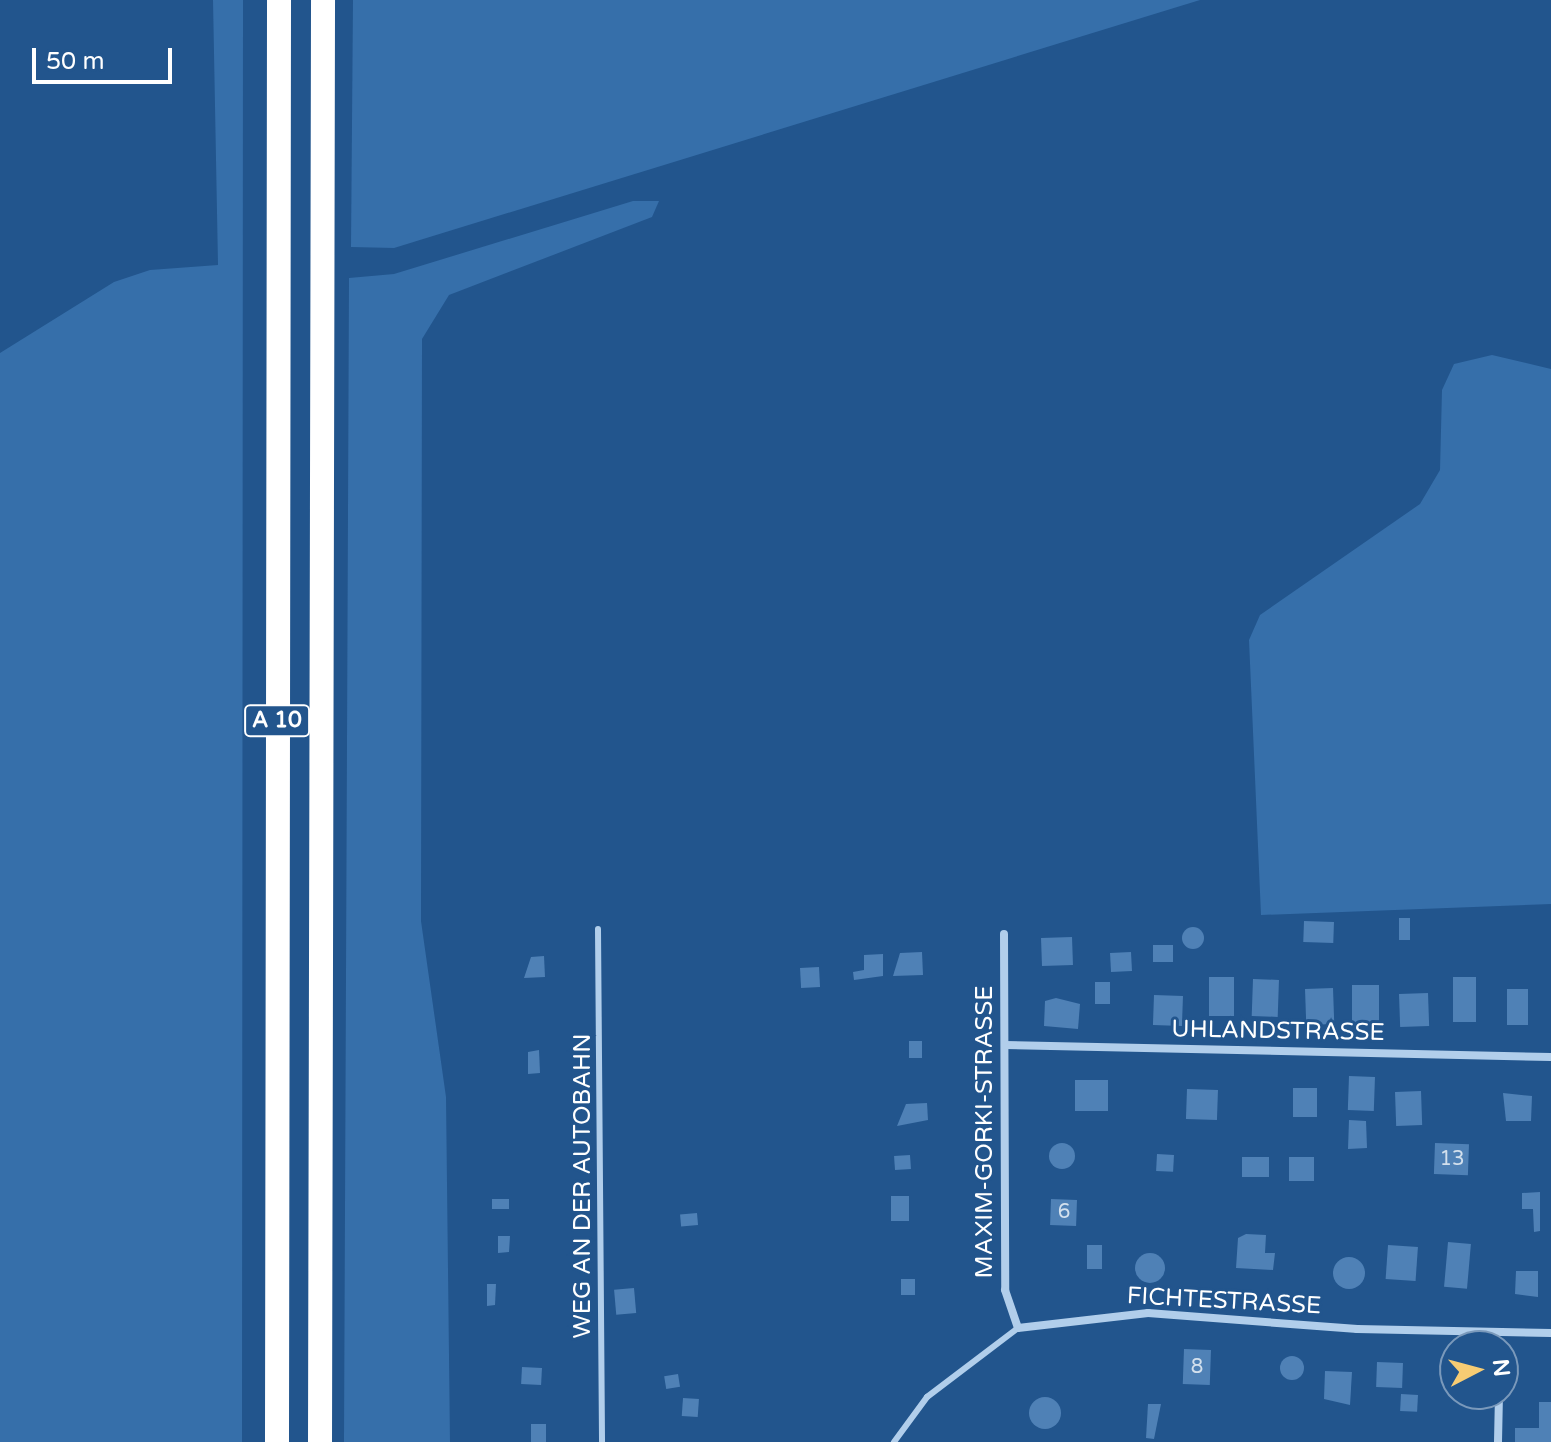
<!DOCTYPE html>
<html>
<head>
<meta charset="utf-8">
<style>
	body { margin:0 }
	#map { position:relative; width:1551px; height:1442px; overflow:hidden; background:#22558d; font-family:"Varela Round",sans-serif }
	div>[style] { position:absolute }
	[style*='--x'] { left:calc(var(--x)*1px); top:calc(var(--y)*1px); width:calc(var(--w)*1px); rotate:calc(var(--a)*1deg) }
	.green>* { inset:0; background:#366faa }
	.building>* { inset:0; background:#4f81b6; transform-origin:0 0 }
	.round { border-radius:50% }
	.lane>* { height:6px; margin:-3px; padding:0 3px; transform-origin:3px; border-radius:3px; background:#b1ceeb }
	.street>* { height:8px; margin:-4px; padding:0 4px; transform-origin:4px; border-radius:4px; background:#b1ceeb }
	.highway>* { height:24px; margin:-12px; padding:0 12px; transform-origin:12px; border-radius:12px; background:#fff }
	span { translate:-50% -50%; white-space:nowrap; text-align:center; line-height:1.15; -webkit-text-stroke:6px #22558d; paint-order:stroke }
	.number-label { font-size:20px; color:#d3e0ed }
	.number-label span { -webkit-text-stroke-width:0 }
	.shield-label span { padding:2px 6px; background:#22558d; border:2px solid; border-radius:6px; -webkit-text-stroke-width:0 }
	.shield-label { font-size:22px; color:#fff; font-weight:700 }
	.street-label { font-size:24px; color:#fff }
	.north { position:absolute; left:1439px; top:1330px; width:80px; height:80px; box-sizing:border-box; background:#22558d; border:2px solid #7a99bb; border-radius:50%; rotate:84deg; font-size:22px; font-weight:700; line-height:32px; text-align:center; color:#fff }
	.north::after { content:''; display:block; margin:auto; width:28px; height:36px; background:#f7cc73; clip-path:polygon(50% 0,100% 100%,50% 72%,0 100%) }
	.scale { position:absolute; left:32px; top:48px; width:140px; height:36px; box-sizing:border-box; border:4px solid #fff; border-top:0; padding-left:10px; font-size:24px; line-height:28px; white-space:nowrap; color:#fff; -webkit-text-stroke:6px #22558d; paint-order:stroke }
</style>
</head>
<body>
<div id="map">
	<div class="green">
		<i style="clip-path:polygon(213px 0,243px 0,242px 1442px,0 1442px,0 353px,114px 282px,150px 270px,218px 265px)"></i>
		<i style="clip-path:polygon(353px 0,1200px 0,394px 248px,351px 247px)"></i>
		<i style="clip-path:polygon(633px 201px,659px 201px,652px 217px,449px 295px,422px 339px,421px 921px,446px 1097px,450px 1442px,344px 1442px,349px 278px,394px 274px)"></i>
		<i style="clip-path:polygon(1492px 355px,1551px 369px,1551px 904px,1261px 915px,1249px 640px,1260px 615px,1420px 504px,1440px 470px,1442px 390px,1454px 364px)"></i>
	</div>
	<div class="building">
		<i style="left:1399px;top:918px;width:11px;height:22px"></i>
		<i style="left:1304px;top:921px;width:30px;height:21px;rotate:2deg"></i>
		<i class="round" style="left:1182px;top:927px;width:22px;height:22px"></i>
		<i style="left:1072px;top:937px;width:28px;height:31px;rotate:88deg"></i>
		<i style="left:1153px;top:945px;width:20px;height:17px"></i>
		<i style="clip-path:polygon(922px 952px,923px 975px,893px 976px,900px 953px)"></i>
		<i style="left:1131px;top:952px;width:19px;height:21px;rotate:87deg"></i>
		<i style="clip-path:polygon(883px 954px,883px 976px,854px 980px,853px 972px,864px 970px,864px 955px)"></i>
		<i style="clip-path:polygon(544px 956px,545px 977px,524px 978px,531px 957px)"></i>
		<i style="left:819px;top:967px;width:20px;height:19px;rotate:87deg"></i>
		<i style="left:1209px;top:977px;width:25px;height:39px"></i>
		<i style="left:1453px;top:977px;width:23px;height:45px"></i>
		<i style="left:1253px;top:979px;width:26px;height:37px;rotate:2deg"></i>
		<i style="left:1095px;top:982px;width:15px;height:22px"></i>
		<i style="left:1352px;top:985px;width:27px;height:38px"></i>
		<i style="left:1333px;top:988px;width:36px;height:28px;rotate:88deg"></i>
		<i style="left:1507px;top:989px;width:21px;height:36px"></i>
		<i style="left:1428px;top:993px;width:33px;height:29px;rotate:88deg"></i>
		<i style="left:1154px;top:995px;width:29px;height:30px;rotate:2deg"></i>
		<i style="clip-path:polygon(1056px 998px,1080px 1004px,1078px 1029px,1044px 1026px,1045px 1001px)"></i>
		<i style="left:909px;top:1041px;width:13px;height:17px"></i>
		<i style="clip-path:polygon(539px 1050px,540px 1073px,528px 1074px,528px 1052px)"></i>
		<i style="left:1349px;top:1076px;width:26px;height:34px;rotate:2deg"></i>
		<i style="left:1108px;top:1080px;width:31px;height:33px;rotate:90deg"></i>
		<i style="left:1293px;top:1088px;width:24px;height:29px"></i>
		<i style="left:1187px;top:1089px;width:31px;height:30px;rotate:2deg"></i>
		<i style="left:1421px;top:1091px;width:34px;height:26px;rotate:88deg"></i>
		<i style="clip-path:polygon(1503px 1093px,1532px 1096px,1531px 1121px,1506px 1121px)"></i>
		<i style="clip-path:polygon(927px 1103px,928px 1120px,897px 1126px,906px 1104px)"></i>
		<i style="clip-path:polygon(1349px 1120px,1366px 1121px,1367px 1148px,1348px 1149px)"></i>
		<i style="left:1435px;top:1143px;width:34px;height:31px;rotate:2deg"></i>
		<i class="round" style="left:1049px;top:1143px;width:26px;height:26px"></i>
		<i style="left:1157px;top:1154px;width:17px;height:17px;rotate:3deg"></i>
		<i style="left:910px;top:1155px;width:14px;height:16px;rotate:86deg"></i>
		<i style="left:1242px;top:1157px;width:27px;height:20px"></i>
		<i style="left:1289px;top:1157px;width:25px;height:24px"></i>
		<i style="clip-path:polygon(1540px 1192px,1540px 1231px,1534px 1232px,1533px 1209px,1522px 1209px,1522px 1193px)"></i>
		<i style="left:891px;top:1196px;width:18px;height:25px"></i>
		<i style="left:492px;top:1199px;width:17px;height:10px"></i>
		<i style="left:1051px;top:1199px;width:26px;height:26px;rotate:2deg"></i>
		<i style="left:697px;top:1213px;width:12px;height:17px;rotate:85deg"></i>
		<i style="clip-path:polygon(1246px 1234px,1266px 1235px,1265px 1253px,1275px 1253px,1273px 1270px,1236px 1268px,1238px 1238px)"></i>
		<i style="clip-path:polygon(498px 1236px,510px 1236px,509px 1252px,498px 1253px)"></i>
		<i style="left:1448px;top:1242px;width:23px;height:45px;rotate:5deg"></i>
		<i style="left:1087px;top:1245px;width:15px;height:24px"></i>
		<i style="left:1388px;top:1245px;width:30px;height:34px;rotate:4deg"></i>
		<i class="round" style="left:1135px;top:1253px;width:30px;height:30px"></i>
		<i class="round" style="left:1333px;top:1257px;width:32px;height:32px"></i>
		<i style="clip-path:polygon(1516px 1271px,1538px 1271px,1538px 1297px,1515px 1294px)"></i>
		<i style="left:901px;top:1279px;width:14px;height:16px"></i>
		<i style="clip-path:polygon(487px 1284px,496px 1284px,495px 1305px,487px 1306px)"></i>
		<i style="left:634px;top:1288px;width:25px;height:20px;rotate:85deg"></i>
		<i style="left:1184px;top:1349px;width:27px;height:35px;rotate:2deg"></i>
		<i class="round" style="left:1280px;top:1356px;width:24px;height:24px"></i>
		<i style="left:1377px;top:1362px;width:26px;height:25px;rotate:2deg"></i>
		<i style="left:522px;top:1367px;width:20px;height:17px;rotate:3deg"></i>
		<i style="clip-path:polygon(1325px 1371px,1352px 1372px,1350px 1405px,1324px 1399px)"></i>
		<i style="left:678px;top:1374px;width:13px;height:14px;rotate:81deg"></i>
		<i style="left:1401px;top:1394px;width:17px;height:17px;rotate:3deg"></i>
		<i class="round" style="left:1029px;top:1397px;width:32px;height:32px"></i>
		<i style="left:683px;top:1398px;width:16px;height:18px;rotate:4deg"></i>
		<i style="clip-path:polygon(1539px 1402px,1551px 1402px,1551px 1442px,1515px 1442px,1515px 1428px,1539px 1428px)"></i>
		<i style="clip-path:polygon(1148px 1404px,1161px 1404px,1154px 1439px,1146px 1438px)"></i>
		<i style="left:531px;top:1424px;width:15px;height:18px"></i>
	</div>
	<div class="lane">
		<i style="--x:598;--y:929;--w:513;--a:89.55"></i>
		<i style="--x:894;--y:1442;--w:56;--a:-53.7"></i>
		<i style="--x:927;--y:1397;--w:114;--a:-37.2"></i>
	</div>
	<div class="street">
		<i style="--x:1004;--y:934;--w:356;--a:89.8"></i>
		<i style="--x:1005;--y:1290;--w:40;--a:71.1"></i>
		<i style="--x:1018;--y:1328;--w:131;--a:-6.6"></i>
		<i style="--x:1148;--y:1313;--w:210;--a:4.4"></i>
		<i style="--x:1357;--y:1329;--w:194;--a:1.2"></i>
		<i style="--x:1005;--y:1045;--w:546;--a:1.26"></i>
		<i style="--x:1498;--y:1442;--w:48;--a:-88.8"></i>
	</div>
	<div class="highway">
		<i style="--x:277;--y:1442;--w:1442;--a:-89.92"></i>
		<i style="--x:320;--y:1442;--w:1442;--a:-89.88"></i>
	</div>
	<div class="number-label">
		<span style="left:1452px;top:1159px">13</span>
		<span style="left:1064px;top:1212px">6</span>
		<span style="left:1197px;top:1367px">8</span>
	</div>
	<div class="shield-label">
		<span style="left:277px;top:721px">A 10</span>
	</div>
	<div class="street-label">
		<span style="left:1278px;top:1031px;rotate:1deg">UHLANDSTRASSE</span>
		<span style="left:985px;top:1132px;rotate:-90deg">MAXIM-GORKI-STRASSE</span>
		<span style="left:583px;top:1186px;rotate:-90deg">WEG AN DER AUTOBAHN</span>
		<span style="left:1224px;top:1301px;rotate:3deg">FICHTESTRASSE</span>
	</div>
	<div class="north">N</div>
	<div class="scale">50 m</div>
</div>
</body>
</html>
